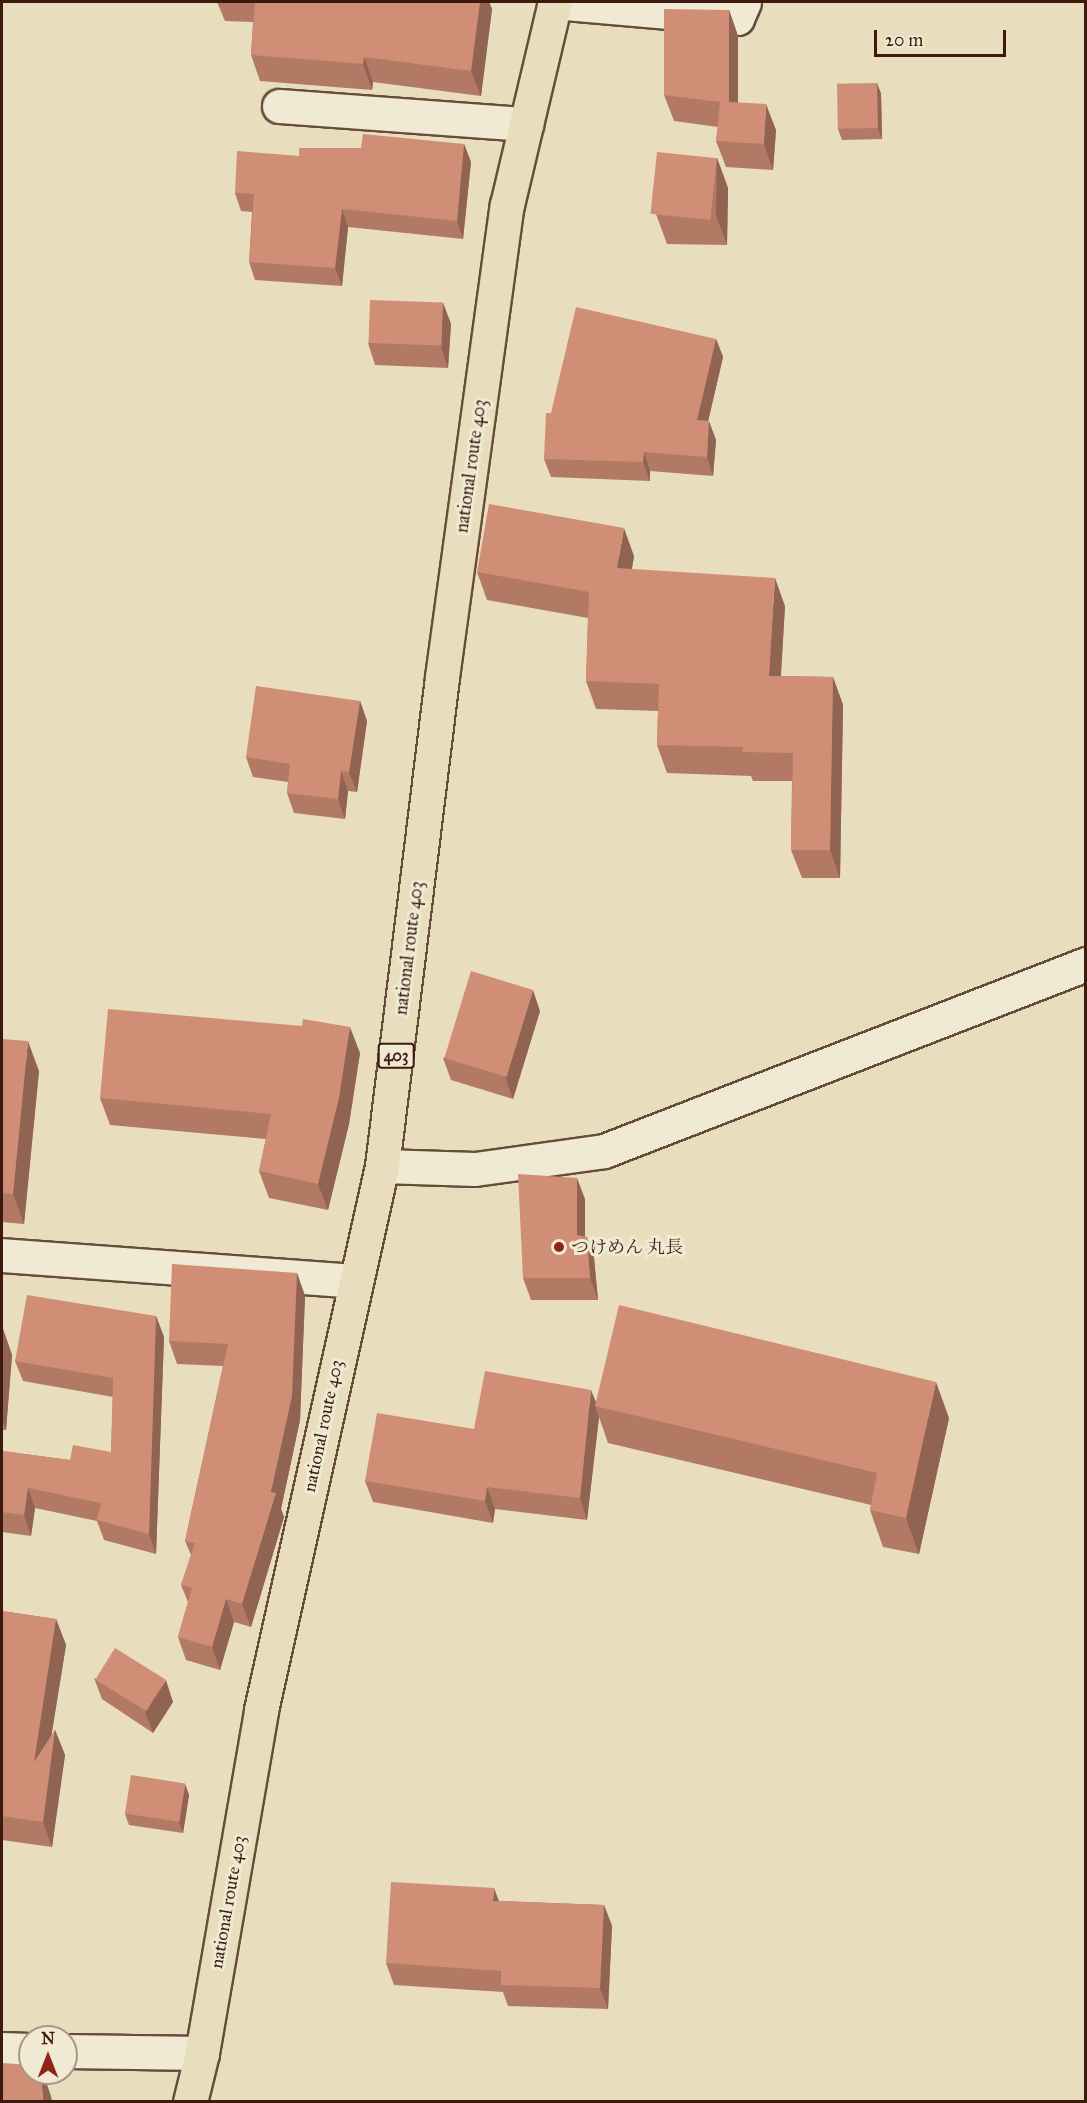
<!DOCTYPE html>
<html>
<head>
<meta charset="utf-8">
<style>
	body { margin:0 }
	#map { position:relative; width:1087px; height:2103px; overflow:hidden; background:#e8ddbc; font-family:"IM FELL Great Primer","Noto Serif JP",serif }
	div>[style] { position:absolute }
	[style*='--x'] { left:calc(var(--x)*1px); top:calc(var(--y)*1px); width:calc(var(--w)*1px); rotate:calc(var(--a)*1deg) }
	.roads { filter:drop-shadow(2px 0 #674c3a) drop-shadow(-2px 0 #674c3a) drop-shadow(0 2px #674c3a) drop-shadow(0 -2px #674c3a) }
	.minor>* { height:33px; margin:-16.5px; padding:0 16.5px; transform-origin:16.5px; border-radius:16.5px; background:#f0e9d3 }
	.trunk>* { height:33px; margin:-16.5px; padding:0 16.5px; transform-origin:16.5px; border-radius:16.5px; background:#e8ddbc }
	.wall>* { inset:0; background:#b27a65 }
	.shaded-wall>* { inset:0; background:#916352 }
	.building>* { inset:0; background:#cf8e75; transform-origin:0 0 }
	.dots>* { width:16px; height:16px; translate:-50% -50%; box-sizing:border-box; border:3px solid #f0e9d3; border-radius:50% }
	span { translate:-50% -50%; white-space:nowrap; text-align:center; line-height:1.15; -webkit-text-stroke:6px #f0e9d3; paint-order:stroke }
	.shield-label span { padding:2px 4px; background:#f0e9d3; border:2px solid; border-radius:4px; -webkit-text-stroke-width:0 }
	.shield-label { font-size:16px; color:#3c1b0e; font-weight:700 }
	.street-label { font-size:18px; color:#3c1b0e }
	.poi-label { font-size:18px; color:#3c1b0e }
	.left { translate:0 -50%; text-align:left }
	.frame { position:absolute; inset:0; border:3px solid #3c1b0e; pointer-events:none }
	.north { position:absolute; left:18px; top:2025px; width:60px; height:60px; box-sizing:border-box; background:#f0e9d3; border:2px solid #a89784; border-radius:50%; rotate:0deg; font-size:16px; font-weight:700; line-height:24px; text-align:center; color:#3c1b0e }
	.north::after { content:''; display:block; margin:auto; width:21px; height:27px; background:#8f2418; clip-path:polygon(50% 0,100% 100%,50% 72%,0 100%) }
	.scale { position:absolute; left:874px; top:30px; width:132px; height:27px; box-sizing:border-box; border:3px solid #3c1b0e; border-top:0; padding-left:8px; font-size:18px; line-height:21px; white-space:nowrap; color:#3c1b0e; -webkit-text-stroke:4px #f0e9d3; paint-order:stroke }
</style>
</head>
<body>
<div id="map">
	<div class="roads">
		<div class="minor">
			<i style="--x:554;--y:2;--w:184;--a:5"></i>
			<i style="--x:737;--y:18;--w:17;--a:-66"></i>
			<i style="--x:279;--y:106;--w:248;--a:4.2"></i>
			<i style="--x:382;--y:1166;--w:93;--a:1.8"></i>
			<i style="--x:475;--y:1169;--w:130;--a:-7.9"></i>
			<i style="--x:604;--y:1151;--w:517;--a:-21.2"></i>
			<i style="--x:2;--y:1255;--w:354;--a:4.2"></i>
			<i style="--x:2;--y:2049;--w:28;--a:2"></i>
			<i style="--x:66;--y:2051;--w:136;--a:0.8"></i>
		</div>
		<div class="trunk">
			<i style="--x:190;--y:2102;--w:50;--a:-76.2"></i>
			<i style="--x:202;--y:2053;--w:348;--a:-80.2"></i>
			<i style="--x:261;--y:1710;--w:557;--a:-77.46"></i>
			<i style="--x:382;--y:1166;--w:493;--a:-83"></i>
			<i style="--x:442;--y:677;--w:476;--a:-82.2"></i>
			<i style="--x:507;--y:205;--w:209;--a:-76.7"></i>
		</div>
	</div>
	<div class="wall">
		<i style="clip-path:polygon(217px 2px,489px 2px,492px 9px,481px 96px,373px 82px,372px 90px,260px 81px,251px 55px,253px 22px,225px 21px)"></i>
		<i style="clip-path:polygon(729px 10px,738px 36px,738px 102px,776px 130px,773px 170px,726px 167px,716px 141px,718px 127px,674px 121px,664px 95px)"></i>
		<i style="clip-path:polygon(877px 83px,881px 94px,882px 139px,842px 140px,838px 129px)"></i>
		<i style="clip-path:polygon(464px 144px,471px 162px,463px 239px,348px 227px,342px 286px,255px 280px,249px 262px,252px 212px,241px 211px,235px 193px,299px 156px,361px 148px)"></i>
		<i style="clip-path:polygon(717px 158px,728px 188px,727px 245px,667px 244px,656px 214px)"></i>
		<i style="clip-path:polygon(443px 303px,451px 324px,448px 368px,375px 365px,368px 343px)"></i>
		<i style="clip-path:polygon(716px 339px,723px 357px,708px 421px,716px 440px,713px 476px,650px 471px,650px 481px,551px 477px,544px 459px,551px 413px)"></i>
		<i style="clip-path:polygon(634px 556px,632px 569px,785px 606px,781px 676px,833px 677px,843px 705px,840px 878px,802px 878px,791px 850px,792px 781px,753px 781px,751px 776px,667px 773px,657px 745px,658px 711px,596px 709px,586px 681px,588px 618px,487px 600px,477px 572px)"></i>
		<i style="clip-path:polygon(360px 701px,367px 721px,357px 792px,348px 791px,345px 819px,294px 813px,287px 793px,288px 782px,253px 777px,246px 757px)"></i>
		<i style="clip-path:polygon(540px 1011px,513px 1099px,451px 1080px,443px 1058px)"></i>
		<i style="clip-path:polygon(2px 1039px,39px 1071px,24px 1224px,2px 1222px)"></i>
		<i style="clip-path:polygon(360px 1053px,349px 1124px,328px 1210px,269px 1198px,259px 1171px,266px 1139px,110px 1125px,100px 1098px)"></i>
		<i style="clip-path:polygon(585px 1199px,585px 1236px,594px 1258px,598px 1300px,531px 1300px,523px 1278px)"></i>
		<i style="clip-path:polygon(297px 1273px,305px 1296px,300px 1420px,281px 1509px,284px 1517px,251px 1627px,234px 1622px,220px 1670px,186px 1660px,178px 1637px,188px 1602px,181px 1585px,191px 1555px,185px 1541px,223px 1366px,177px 1364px,169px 1341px)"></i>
		<i style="clip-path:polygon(156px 1316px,164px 1337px,156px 1554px,104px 1540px,97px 1521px,35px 1508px,31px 1536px,2px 1532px,2px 1451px,70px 1460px,111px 1452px,113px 1397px,23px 1381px,15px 1361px)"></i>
		<i style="clip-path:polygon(2px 1326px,12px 1355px,6px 1430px,2px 1430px)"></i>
		<i style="clip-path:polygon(596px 1402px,949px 1418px,919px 1554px,883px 1547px,870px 1510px,871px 1505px,608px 1443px,599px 1417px,587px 1520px,495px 1509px,493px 1523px,373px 1502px,365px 1481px)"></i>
		<i style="clip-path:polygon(2px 1611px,56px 1619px,66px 1645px,51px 1737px,55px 1730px,65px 1755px,52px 1847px,2px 1840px)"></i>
		<i style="clip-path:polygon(94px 1678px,173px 1702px,153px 1733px,102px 1699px)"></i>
		<i style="clip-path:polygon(185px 1784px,189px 1795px,183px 1833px,129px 1825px,125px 1814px)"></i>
		<i style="clip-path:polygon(499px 1901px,604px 1905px,612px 1926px,608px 2009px,508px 2006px,503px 1992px,394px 1985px,386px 1963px)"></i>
	</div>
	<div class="shaded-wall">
		<i style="clip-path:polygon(480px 2px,489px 2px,492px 9px,481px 96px,471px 71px)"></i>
		<i style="clip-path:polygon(729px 10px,738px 36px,738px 128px,729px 102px)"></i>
		<i style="clip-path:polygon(364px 57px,373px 82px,372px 90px,363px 64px)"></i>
		<i style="clip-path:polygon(877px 83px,881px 94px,882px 139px,878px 128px)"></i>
		<i style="clip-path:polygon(766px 104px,776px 130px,773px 170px,764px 144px)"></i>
		<i style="clip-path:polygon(464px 144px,471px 162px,463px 239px,457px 221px)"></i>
		<i style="clip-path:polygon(717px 158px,728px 188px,727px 245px,716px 215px)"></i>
		<i style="clip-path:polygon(342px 209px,348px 227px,342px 286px,335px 268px)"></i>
		<i style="clip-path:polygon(443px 303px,451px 324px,448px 368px,441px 347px)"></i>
		<i style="clip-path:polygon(716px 339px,723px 357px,704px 439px,697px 420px)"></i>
		<i style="clip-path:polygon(709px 421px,716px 440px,713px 476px,707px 457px)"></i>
		<i style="clip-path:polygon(644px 452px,650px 471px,650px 481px,643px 462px)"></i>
		<i style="clip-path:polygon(624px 528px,634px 556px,627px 596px,617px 568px)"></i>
		<i style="clip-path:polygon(775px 578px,785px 606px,779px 704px,769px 676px)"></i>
		<i style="clip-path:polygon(833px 677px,843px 705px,840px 878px,830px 850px)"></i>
		<i style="clip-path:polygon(360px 701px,367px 721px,357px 792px,349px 772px)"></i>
		<i style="clip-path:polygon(341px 771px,348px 791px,345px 819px,338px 799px)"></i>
		<i style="clip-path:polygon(533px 990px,540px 1011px,513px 1099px,505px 1077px)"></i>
		<i style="clip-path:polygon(350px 1027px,360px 1053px,349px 1124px,328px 1210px,318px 1184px)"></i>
		<i style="clip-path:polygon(28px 1041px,39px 1071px,24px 1224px,13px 1194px)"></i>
		<i style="clip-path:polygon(577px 1178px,585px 1199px,585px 1256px,577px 1235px)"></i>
		<i style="clip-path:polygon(587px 1237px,594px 1258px,598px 1300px,590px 1278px)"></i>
		<i style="clip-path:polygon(297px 1273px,305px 1296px,300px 1420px,281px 1509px,284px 1517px,251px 1627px,242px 1604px)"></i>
		<i style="clip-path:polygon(156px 1316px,164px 1337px,156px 1554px,149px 1534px)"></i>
		<i style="clip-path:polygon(2px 1326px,12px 1355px,6px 1430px,2px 1419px)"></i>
		<i style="clip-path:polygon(936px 1382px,949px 1418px,919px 1554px,906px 1518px)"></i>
		<i style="clip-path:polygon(591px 1390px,598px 1407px,595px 1406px,599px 1417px,587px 1520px,580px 1498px)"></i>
		<i style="clip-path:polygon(487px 1487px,495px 1509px,493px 1523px,485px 1501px)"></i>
		<i style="clip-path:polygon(28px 1488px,35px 1508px,31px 1536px,24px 1515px)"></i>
		<i style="clip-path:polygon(226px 1599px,234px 1622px,220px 1670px,212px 1647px)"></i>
		<i style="clip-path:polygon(56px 1619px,66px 1645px,43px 1788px,34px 1762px)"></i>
		<i style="clip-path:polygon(166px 1680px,173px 1702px,153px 1733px,145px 1712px)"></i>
		<i style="clip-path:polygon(55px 1730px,65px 1755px,52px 1847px,43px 1822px)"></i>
		<i style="clip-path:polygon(185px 1784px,189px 1795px,183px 1833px,179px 1822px)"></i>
		<i style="clip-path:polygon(494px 1888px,502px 1909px,493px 1901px)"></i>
		<i style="clip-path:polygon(604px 1905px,612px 1926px,608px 2009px,600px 1988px)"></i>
		<i style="clip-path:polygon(41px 2073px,43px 2073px,51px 2096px,52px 2102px,43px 2102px)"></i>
	</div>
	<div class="building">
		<i style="clip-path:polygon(255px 2px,480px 2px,471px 71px,364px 57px,363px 64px,251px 55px)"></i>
		<i style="clip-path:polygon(664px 9px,729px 10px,729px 102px,766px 104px,764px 144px,716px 141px,720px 102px,664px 95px)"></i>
		<i style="left:877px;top:83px;width:45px;height:40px;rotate:89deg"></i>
		<i style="clip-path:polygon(363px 134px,464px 144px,457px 221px,342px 209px,335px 268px,249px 262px,254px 194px,235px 193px,237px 151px,299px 156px,299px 148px,361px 148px)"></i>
		<i style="left:657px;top:152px;width:60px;height:62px;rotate:6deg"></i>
		<i style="left:370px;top:300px;width:73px;height:43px;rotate:2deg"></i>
		<i style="clip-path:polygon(576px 307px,716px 339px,697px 420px,709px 421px,707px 457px,644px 452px,643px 462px,544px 459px,546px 413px,551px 413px)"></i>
		<i style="clip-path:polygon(489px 504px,624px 528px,617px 568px,775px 578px,769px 676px,833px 677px,830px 850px,791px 850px,793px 753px,743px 752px,743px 747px,657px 745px,659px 684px,586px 681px,589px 592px,477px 572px)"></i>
		<i style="clip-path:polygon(256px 686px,360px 701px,349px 772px,341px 771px,338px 799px,287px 793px,290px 764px,246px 757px)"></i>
		<i style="left:471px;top:971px;width:65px;height:91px;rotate:17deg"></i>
		<i style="clip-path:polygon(108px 1009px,302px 1026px,303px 1019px,350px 1027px,339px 1098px,318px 1184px,259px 1171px,271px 1114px,100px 1098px)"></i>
		<i style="clip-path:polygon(2px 1039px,28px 1041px,13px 1194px,2px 1193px)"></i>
		<i style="clip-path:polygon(518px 1174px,577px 1178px,577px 1235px,587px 1237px,590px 1278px,523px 1278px)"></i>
		<i style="clip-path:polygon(172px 1264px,297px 1273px,292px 1396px,271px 1492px,276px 1493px,242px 1604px,226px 1599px,212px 1647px,178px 1637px,192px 1588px,181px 1585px,195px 1543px,185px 1541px,228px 1344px,169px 1341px)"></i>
		<i style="clip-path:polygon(27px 1295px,156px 1316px,149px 1534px,97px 1520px,101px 1503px,28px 1488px,24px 1515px,2px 1512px,2px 1451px,70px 1460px,73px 1445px,111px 1452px,113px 1378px,15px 1361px)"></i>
		<i style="clip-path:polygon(619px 1305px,936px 1382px,906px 1518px,870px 1510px,877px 1473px,595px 1406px)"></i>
		<i style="clip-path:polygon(485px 1371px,591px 1390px,580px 1498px,487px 1487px,485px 1501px,365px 1481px,377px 1413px,474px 1429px)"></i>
		<i style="clip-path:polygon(2px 1611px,56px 1619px,34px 1762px,55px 1730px,43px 1822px,2px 1816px)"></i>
		<i style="left:115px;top:1648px;width:60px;height:37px;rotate:32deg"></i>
		<i style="left:131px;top:1775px;width:55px;height:39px;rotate:9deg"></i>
		<i style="clip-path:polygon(391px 1882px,494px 1888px,493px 1901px,604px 1905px,600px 1988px,501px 1985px,501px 1971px,386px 1963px)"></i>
		<i style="clip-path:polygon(2px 2063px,30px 2065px,30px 2073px,41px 2073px,43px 2102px,2px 2102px)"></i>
	</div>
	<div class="dots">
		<i style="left:559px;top:1247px;background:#8f2418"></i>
	</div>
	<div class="shield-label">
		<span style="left:396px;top:1056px">403</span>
	</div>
	<div class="street-label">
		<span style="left:471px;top:466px;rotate:-82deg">national route 403</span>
		<span style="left:409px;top:948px;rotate:-83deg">national route 403</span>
		<span style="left:323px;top:1426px;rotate:-78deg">national route 403</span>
		<span style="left:228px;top:1902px;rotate:-80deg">national route 403</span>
	</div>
	<div class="poi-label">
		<span class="left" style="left:571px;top:1247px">つけめん 丸長</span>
	</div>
	<div class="frame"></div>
	<div class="north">N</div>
	<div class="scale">20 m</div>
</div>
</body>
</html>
